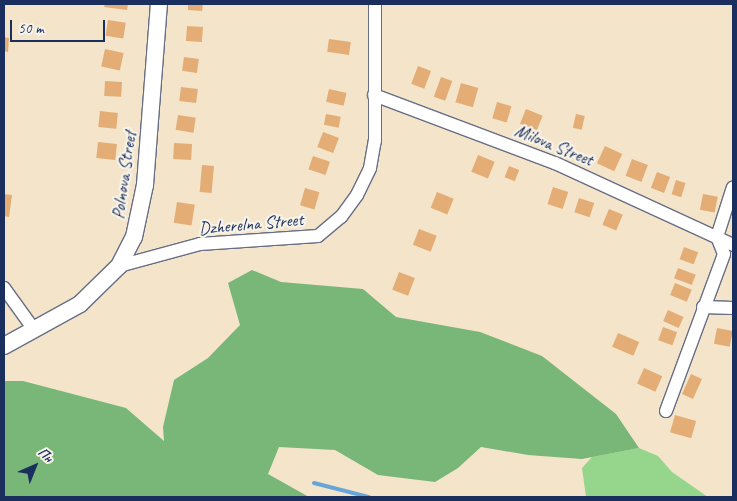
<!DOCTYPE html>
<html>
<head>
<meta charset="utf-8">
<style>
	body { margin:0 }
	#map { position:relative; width:737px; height:501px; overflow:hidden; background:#f3e4ca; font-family:Caveat,sans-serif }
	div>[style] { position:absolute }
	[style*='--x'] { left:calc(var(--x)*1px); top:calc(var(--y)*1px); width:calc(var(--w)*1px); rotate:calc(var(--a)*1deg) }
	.green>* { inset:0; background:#96d68c }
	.forest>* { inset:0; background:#78b778 }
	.stream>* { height:4px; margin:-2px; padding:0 2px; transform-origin:2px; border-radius:2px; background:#67a4d8 }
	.building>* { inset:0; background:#e3ad75; transform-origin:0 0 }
	.roads { filter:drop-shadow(1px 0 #676e84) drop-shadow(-1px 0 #676e84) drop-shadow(0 1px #676e84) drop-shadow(0 -1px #676e84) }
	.minor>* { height:12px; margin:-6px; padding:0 6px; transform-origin:6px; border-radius:6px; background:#fff }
	.tertiary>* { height:16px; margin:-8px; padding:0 8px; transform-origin:8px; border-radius:8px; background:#fff }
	span { translate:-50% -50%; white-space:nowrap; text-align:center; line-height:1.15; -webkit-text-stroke:4.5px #f7f3e8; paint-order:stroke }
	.street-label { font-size:18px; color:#1b2f5e }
	.frame { position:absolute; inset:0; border:5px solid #1b2f5e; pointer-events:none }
	.north { position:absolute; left:10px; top:441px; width:50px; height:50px; -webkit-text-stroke:4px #f7f3e8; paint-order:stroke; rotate:44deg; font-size:14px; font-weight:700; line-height:20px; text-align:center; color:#1b2f5e }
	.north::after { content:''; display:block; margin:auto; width:18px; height:22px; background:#1b2f5e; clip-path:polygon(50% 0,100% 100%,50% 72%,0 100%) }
	.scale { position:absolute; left:10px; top:20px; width:95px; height:22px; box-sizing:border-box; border:2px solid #1b2f5e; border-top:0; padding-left:6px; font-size:15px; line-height:18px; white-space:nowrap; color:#1b2f5e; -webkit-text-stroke:4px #f7f3e8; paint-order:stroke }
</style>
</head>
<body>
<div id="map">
	<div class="green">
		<i style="clip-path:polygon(639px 448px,658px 456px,672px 472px,708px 497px,586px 497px,582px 468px,592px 457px)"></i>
	</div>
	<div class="forest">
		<i style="clip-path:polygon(252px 270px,281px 282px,363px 289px,396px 317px,480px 332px,542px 356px,616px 414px,639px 448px,582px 459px,528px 455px,481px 447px,458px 468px,435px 482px,378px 475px,335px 450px,279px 447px,268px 474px,309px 497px,4px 497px,4px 381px,23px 381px,126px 408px,164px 441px,163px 427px,174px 380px,208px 358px,240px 325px,228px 283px)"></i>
	</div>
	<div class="stream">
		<i style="--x:314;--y:483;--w:57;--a:14.3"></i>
	</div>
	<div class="building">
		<i style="clip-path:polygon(105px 4px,128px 4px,127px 10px,104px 7px)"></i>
		<i style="clip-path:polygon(188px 4px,203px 4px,202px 11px,188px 10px)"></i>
		<i style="left:108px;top:20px;width:18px;height:16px;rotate:9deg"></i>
		<i style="left:187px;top:26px;width:16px;height:15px;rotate:4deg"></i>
		<i style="clip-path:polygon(4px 37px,9px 38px,8px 52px,4px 51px)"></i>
		<i style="left:329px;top:39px;width:22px;height:13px;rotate:8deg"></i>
		<i style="left:105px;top:49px;width:19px;height:18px;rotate:12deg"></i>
		<i style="left:184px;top:57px;width:15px;height:14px;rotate:8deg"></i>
		<i style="left:418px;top:66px;width:14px;height:19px;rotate:21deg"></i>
		<i style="left:441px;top:77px;width:12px;height:21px;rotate:20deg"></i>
		<i style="left:105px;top:81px;width:17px;height:15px;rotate:3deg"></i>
		<i style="left:461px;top:83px;width:18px;height:20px;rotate:16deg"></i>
		<i style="left:181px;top:87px;width:17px;height:14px;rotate:7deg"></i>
		<i style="left:329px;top:89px;width:18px;height:13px;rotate:13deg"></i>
		<i style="left:497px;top:102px;width:15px;height:17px;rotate:16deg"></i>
		<i style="left:526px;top:109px;width:18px;height:16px;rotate:22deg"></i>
		<i style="left:100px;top:111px;width:18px;height:16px;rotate:6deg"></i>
		<i style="left:326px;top:114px;width:15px;height:11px;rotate:11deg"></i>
		<i style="left:576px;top:114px;width:9px;height:14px;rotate:13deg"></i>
		<i style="left:178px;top:115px;width:18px;height:15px;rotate:9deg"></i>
		<i style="left:323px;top:132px;width:17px;height:16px;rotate:21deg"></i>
		<i style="left:98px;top:142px;width:19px;height:16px;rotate:6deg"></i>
		<i style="left:174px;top:143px;width:18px;height:16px;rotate:3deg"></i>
		<i style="left:605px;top:146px;width:19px;height:19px;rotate:25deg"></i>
		<i style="left:478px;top:155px;width:18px;height:18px;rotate:22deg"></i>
		<i style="left:313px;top:156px;width:18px;height:14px;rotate:19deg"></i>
		<i style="left:632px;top:159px;width:17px;height:18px;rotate:21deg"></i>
		<i style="left:202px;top:165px;width:12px;height:27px;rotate:5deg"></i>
		<i style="left:509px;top:166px;width:11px;height:12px;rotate:22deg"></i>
		<i style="left:657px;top:172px;width:14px;height:17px;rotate:21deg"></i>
		<i style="left:676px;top:180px;width:10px;height:15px;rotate:17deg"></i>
		<i style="left:553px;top:187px;width:16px;height:18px;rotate:18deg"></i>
		<i style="left:305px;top:188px;width:15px;height:18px;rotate:16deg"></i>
		<i style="left:437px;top:192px;width:18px;height:17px;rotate:22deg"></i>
		<i style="clip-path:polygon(4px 194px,12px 195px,9px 217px,4px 216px)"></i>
		<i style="left:703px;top:194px;width:15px;height:16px;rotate:11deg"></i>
		<i style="left:579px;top:198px;width:16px;height:15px;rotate:18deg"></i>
		<i style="left:177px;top:202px;width:18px;height:21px;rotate:9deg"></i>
		<i style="left:609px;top:209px;width:15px;height:17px;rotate:23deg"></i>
		<i style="left:419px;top:229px;width:19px;height:17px;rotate:21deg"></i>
		<i style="left:684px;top:247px;width:15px;height:13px;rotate:20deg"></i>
		<i style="left:678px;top:268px;width:19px;height:11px;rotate:21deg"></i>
		<i style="left:399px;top:272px;width:17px;height:19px;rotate:21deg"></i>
		<i style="left:675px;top:283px;width:18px;height:13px;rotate:22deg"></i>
		<i style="left:668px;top:310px;width:17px;height:12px;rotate:24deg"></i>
		<i style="left:663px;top:327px;width:15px;height:14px;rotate:20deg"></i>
		<i style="left:717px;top:328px;width:16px;height:16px;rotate:11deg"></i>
		<i style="left:618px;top:333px;width:23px;height:15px;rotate:23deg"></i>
		<i style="left:644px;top:368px;width:20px;height:17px;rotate:24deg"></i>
		<i style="left:691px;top:374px;width:12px;height:22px;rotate:24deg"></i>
		<i style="left:675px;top:415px;width:22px;height:18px;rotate:16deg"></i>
	</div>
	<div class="roads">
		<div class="minor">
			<i style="--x:374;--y:95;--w:193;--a:20.6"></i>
			<i style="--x:555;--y:163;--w:196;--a:24.7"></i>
			<i style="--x:717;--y:237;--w:52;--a:-72.3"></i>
			<i style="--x:119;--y:266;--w:84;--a:-15.2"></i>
			<i style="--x:200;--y:244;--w:118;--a:-3.9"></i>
			<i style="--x:318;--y:236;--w:30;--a:-40"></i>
			<i style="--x:341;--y:217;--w:27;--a:-54"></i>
			<i style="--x:357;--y:195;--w:30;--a:-64"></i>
			<i style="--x:370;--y:168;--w:27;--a:-80"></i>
			<i style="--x:375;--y:141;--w:137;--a:-90"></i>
			<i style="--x:4;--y:288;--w:53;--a:54.2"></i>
			<i style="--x:703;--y:307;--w:30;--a:2"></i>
			<i style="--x:666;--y:411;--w:167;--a:-69.7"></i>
			<i style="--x:724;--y:254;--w:18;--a:-112"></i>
		</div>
		<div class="tertiary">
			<i style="--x:4;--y:346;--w:87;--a:-28.9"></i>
			<i style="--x:80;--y:304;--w:54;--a:-44.3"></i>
			<i style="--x:119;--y:266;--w:33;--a:-63"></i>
			<i style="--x:134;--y:237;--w:53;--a:-78.1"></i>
			<i style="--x:145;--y:185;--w:182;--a:-85.6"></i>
		</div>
	</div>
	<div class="street-label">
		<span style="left:554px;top:145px;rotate:22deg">Milova Street</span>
		<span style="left:124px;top:175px;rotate:-82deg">Polnova Street</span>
		<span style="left:251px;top:224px;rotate:-5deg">Dzherelna Street</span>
	</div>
	<div class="frame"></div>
	<div class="north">Пн</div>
	<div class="scale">50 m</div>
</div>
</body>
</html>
